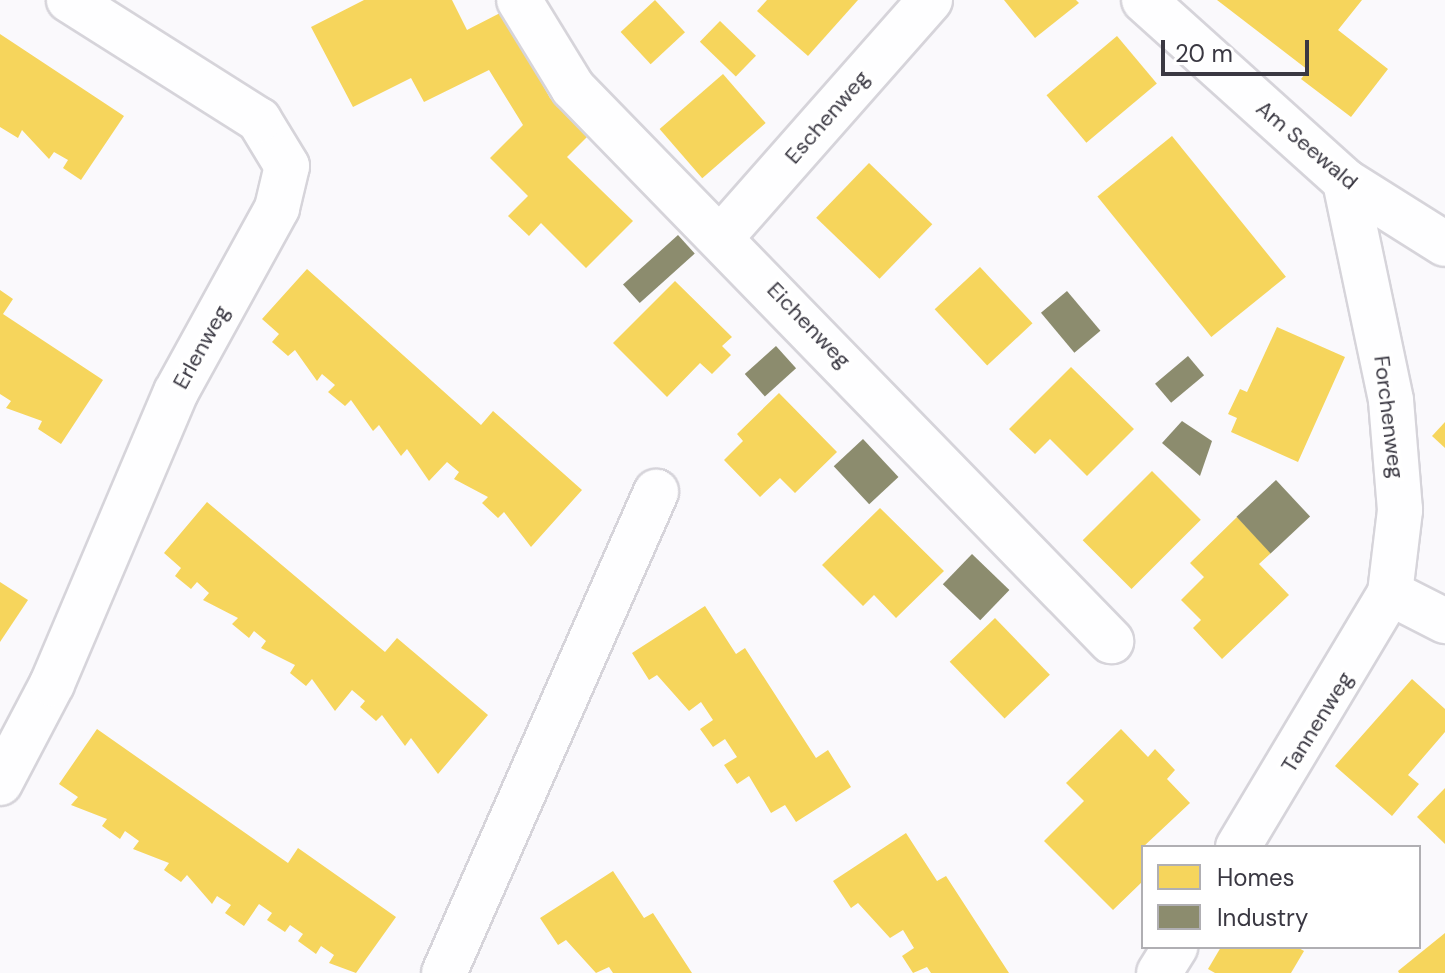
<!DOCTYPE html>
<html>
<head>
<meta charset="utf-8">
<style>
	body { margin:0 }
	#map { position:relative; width:1445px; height:973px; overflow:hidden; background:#faf9fc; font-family:"DM Sans",sans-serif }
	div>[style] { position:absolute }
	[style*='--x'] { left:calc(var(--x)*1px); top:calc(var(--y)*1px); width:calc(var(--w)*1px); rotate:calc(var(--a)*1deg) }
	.homes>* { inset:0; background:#f6d55c; transform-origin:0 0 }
	.industry>* { inset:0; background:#8c8c6e; transform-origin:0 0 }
	.roads { filter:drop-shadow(2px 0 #d6d4da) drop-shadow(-2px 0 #d6d4da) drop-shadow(0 2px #d6d4da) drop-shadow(0 -2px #d6d4da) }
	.minor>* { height:44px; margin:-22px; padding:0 22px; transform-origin:22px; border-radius:22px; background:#fefeff }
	span { translate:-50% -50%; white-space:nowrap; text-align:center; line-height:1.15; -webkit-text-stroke:8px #fff; paint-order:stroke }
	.street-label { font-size:22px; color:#3a3842 }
	.legend { position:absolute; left:1141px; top:845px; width:280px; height:104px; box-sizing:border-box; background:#fff; border:2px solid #b0afb3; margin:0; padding:10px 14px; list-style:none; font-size:24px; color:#3a3842 }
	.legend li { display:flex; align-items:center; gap:16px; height:40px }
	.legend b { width:40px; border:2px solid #b0afb3 }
	.scale { position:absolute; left:1161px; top:40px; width:148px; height:36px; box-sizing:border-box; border:4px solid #3a3842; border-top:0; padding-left:10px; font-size:24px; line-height:28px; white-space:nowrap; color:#3a3842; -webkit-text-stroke:6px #fff; paint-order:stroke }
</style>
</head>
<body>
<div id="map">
	<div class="homes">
		<i style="clip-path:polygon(364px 0,452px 0,467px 30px,502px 12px,550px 98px,588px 136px,567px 157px,633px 221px,586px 268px,541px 223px,529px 236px,508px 216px,528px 196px,490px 158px,523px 125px,489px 70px,424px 102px,411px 78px,353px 107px,311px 27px)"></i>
		<i style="left:655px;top:0;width:44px;height:47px;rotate:47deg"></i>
		<i style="clip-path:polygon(767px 0,858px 0,808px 56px,757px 11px)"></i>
		<i style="clip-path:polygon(1004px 0,1076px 0,1079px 3px,1035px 38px)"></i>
		<i style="clip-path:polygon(1217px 0,1362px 0,1338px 30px,1388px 69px,1351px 117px,1301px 79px,1308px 70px)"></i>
		<i style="left:720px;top:21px;width:50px;height:29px;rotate:44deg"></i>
		<i style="clip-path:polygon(0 34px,124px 116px,81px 180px,63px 168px,68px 160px,54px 152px,49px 159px,22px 130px,18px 138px,0 127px)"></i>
		<i style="left:1117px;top:36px;width:62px;height:92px;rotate:50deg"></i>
		<i style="left:723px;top:74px;width:65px;height:84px;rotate:49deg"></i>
		<i style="left:1172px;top:136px;width:181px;height:96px;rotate:51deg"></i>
		<i style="left:869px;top:163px;width:88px;height:76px;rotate:44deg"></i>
		<i style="left:980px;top:267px;width:77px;height:62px;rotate:47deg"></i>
		<i style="clip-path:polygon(307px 269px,481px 425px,493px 411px,582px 490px,531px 547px,504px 512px,498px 518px,482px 503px,488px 497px,454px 479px,459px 472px,447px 462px,429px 481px,407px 449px,401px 456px,379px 425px,373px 431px,351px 400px,345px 406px,328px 392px,335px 385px,322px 374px,317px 381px,295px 350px,288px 356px,272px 342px,279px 334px,262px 319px)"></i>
		<i style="clip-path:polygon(675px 281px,732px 337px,722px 346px,731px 355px,712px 374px,700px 363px,667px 397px,613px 343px)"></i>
		<i style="clip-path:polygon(0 290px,13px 299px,3px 314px,103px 380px,61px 444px,38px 429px,42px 421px,6px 408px,11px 401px,0 394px)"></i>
		<i style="clip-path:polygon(1277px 327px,1345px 357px,1298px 462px,1231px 432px,1237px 418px,1228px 414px,1240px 389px,1247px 392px)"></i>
		<i style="clip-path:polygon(1071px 367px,1134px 429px,1087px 476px,1050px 439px,1035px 454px,1009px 429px)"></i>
		<i style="clip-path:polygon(779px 393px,837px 452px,795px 493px,780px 478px,760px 497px,724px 460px,743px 441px,737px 434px)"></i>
		<i style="clip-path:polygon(1445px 422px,1445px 448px,1432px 436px)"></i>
		<i style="left:1152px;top:471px;width:69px;height:98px;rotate:45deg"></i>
		<i style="clip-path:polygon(207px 502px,385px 652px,397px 638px,488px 715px,438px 774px,411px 738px,405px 746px,382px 715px,376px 721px,360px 707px,365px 701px,352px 690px,335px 711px,312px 679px,306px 686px,290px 673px,295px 665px,261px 648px,266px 641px,254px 631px,249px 638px,232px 624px,238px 618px,203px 600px,209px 593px,197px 582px,191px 589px,175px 576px,181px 568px,164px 553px)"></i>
		<i style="clip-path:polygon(880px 508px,944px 571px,896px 618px,874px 595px,863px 606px,822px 565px)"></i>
		<i style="clip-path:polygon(1237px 517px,1271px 553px,1259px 564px,1289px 595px,1222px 659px,1193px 628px,1201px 620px,1181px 600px,1204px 577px,1190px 563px)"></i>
		<i style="clip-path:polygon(0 582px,28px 600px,0 642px)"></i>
		<i style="clip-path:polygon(705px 606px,736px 654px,745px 648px,816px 758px,828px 750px,851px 787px,796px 822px,785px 805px,771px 813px,749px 776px,737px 784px,724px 765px,737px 757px,725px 739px,713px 747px,700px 729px,713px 720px,701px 702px,689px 711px,657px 675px,649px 680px,632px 653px)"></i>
		<i style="left:995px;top:618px;width:79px;height:63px;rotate:46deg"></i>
		<i style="clip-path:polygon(1412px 679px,1445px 709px,1445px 732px,1408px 775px,1419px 784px,1392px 816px,1335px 766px)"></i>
		<i style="clip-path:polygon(97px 729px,288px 863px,298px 848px,396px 917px,356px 973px,329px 963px,334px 955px,321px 946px,316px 954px,298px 941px,303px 934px,290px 925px,285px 932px,267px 920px,272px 913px,259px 904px,244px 926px,225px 913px,231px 905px,217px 896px,212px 904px,187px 875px,181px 882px,164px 870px,169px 863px,133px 849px,139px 841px,125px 831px,120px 839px,102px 826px,107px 819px,71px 805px,78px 797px,59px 784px)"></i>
		<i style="clip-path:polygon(1121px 729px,1148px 757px,1155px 749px,1175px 770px,1167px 779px,1190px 803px,1143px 847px,1143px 881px,1113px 910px,1044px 841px,1084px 801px,1066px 783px)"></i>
		<i style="clip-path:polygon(1445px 788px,1445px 844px,1417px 817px)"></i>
		<i style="clip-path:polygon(906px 833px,937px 881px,946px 876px,1009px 973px,931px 973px,927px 967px,913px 973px,902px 956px,914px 948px,903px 930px,890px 938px,858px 903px,851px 908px,833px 881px)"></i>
		<i style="clip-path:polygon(613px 871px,644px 918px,653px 913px,692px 973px,613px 973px,609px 967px,596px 973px,566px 940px,558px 945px,540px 918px)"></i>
		<i style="clip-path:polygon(1445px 933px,1445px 973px,1399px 973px,1398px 971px)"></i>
		<i style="clip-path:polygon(1221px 947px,1297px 947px,1304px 951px,1291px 973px,1215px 973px,1208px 969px)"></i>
	</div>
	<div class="industry">
		<i style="left:678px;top:235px;width:25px;height:74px;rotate:48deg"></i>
		<i style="left:1067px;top:291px;width:52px;height:34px;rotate:50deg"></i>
		<i style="left:776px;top:346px;width:30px;height:42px;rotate:48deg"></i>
		<i style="left:1188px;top:356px;width:25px;height:43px;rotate:50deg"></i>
		<i style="clip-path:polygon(1182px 421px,1212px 441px,1200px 476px,1162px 443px)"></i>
		<i style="left:863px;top:439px;width:52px;height:40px;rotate:47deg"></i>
		<i style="left:1276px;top:480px;width:50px;height:54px;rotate:47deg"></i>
		<i style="left:972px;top:554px;width:52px;height:42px;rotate:44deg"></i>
	</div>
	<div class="roads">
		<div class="minor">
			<i style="--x:519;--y:0;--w:103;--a:58.5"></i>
			<i style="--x:573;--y:88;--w:772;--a:45.79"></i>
			<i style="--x:1144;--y:0;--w:270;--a:42"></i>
			<i style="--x:1345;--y:181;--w:118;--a:32.2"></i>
			<i style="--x:723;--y:235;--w:313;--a:-48.6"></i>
			<i style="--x:1390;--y:593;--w:62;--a:27"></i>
			<i style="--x:0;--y:783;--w:112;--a:-62.3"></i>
			<i style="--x:52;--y:684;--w:317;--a:-67"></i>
			<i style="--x:176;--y:392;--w:210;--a:-61.2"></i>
			<i style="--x:277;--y:208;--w:43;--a:-76.6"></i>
			<i style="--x:287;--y:166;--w:54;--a:-121.3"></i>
			<i style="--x:259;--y:120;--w:225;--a:-147.7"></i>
			<i style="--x:1238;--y:847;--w:296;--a:-59.1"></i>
			<i style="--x:1390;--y:593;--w:84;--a:-83.1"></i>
			<i style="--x:1400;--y:510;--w:110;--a:-94.7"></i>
			<i style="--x:1391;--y:400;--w:224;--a:-101.9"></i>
			<i style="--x:444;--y:973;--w:526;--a:-66.21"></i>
			<i style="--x:1159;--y:973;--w:31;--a:-58"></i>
		</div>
	</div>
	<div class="street-label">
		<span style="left:827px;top:117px;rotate:-49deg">Eschenweg</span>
		<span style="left:1307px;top:145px;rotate:40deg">Am Seewald</span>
		<span style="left:809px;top:325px;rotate:46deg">Eichenweg</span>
		<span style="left:201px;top:347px;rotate:-61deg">Erlenweg</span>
		<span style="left:1389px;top:417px;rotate:83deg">Forchenweg</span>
		<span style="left:1317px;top:722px;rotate:-58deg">Tannenweg</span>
	</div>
	<ul class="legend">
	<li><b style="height:22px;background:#f6d55c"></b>Homes</li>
	<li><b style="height:22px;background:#8c8c6e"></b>Industry</li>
	</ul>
	<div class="scale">20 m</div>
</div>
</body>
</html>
